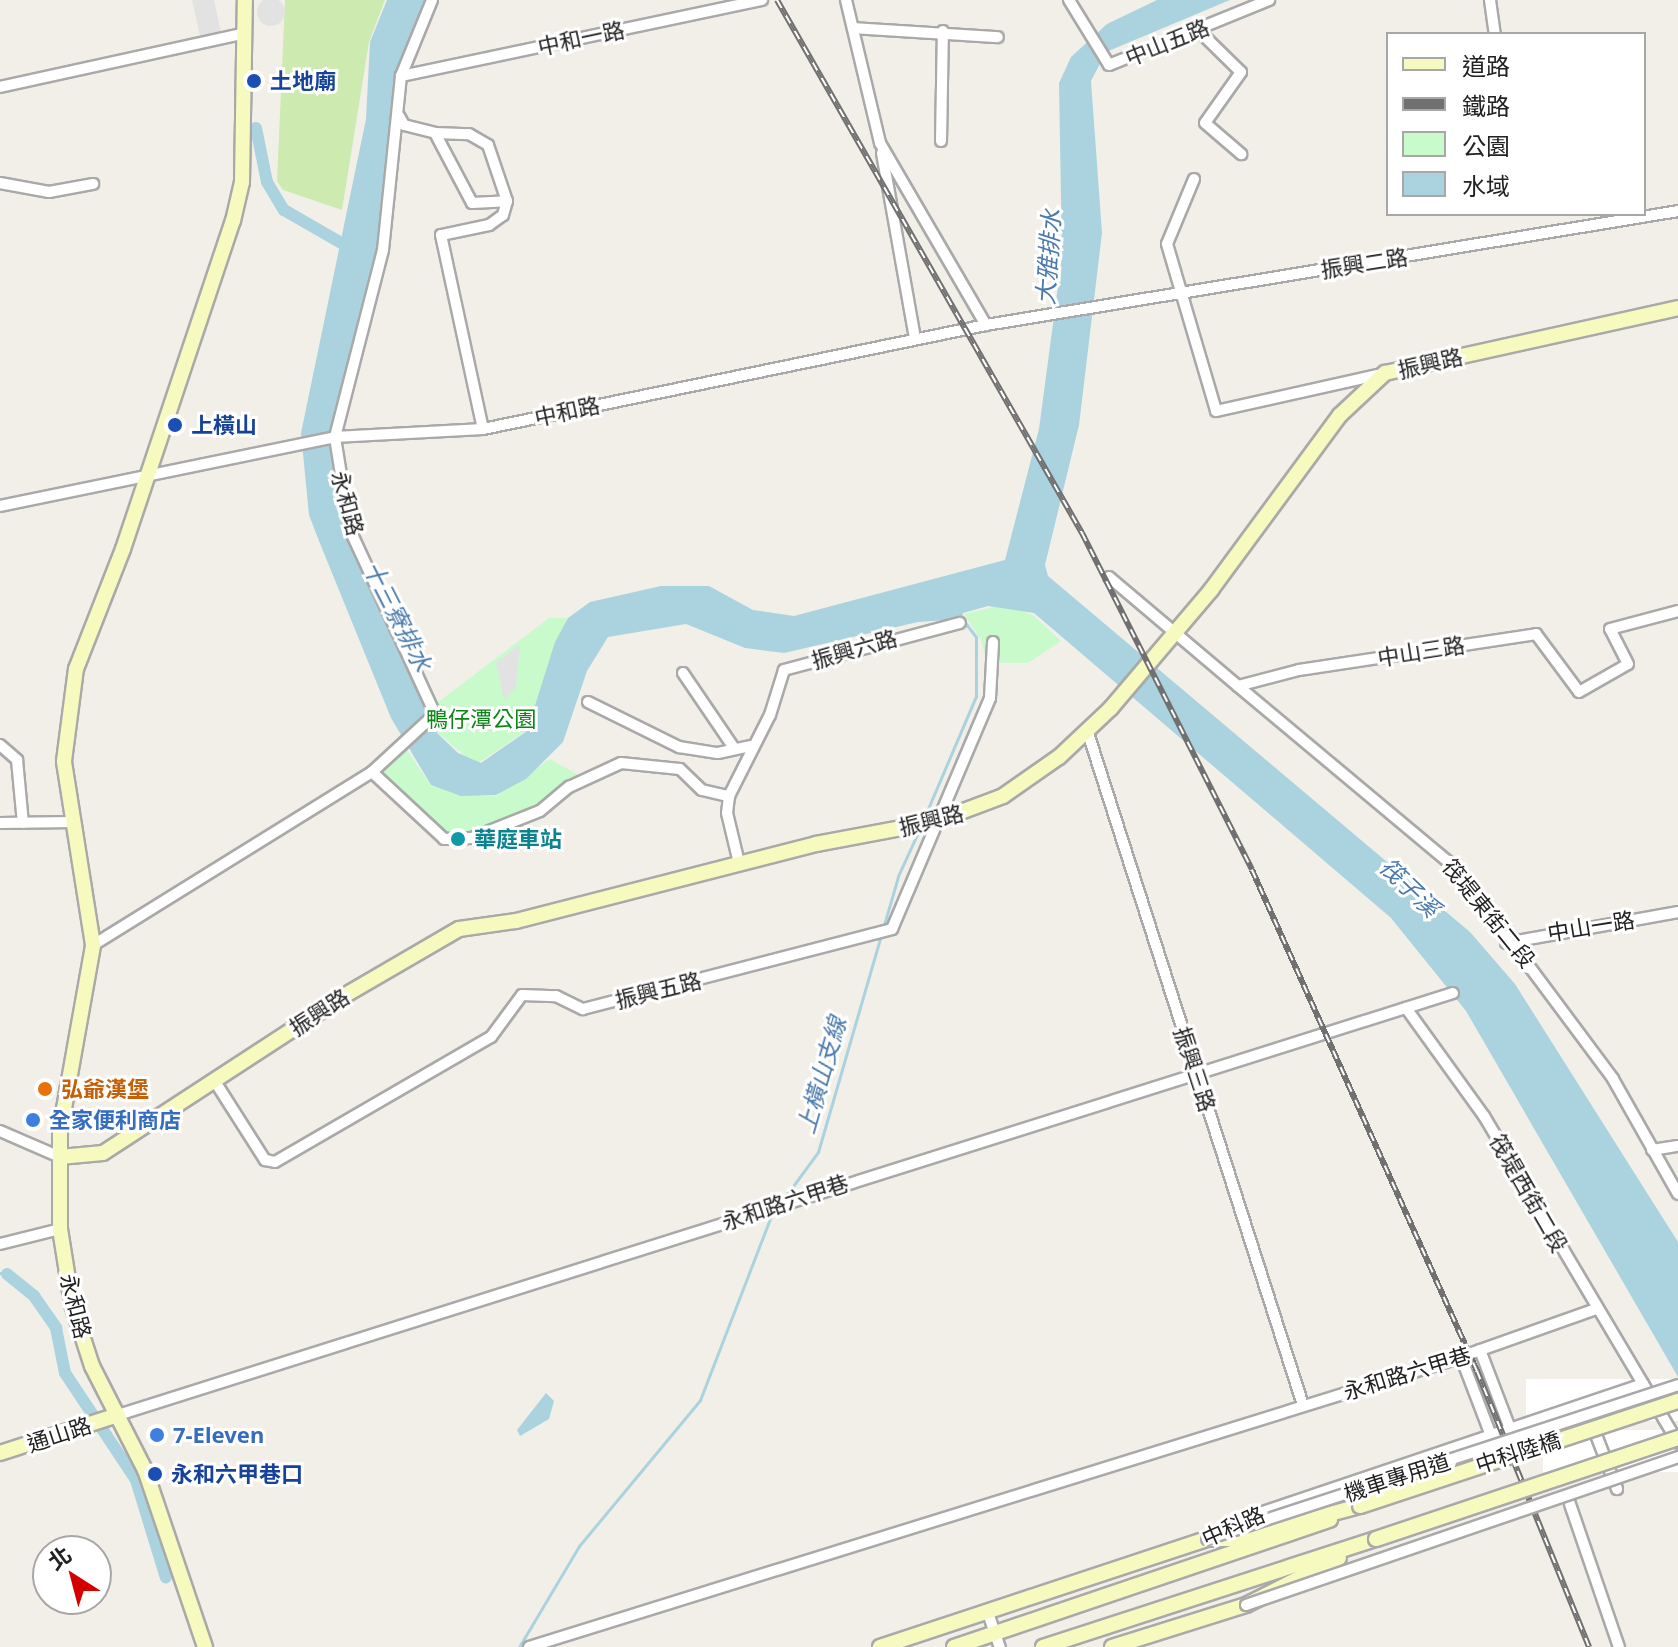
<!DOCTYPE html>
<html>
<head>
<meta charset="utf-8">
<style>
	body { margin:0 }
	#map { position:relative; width:1678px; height:1647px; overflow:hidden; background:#f2efe9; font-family:"Noto Sans","Noto Sans TC",sans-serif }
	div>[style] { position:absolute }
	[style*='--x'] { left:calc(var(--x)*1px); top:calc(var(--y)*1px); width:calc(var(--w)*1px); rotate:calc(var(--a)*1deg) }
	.grass>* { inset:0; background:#cdebb0 }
	.park>* { inset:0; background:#c8facc }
	.parking>* { inset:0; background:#e2e2e2 }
	.round { border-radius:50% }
	.water>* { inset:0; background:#aad3df }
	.pier>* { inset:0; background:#fff; transform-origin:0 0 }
	.stream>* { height:3px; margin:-1.5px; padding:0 1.5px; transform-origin:1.5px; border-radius:1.5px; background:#aad3df }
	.canal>* { height:12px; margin:-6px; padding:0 6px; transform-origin:6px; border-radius:6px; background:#aad3df }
	.roads { filter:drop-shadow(2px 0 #a9a9a9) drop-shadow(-2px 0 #a9a9a9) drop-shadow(0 2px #a9a9a9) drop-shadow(0 -2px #a9a9a9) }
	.street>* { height:10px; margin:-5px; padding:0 5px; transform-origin:5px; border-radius:5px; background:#fff }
	.secondary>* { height:14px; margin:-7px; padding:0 7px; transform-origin:7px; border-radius:7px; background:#f7fabf }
	.rail>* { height:6px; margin-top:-3px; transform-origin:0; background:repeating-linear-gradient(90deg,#fff 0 9px,#707070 0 18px); box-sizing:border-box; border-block:2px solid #707070 }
	.bridges { filter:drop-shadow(2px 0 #a9a9a9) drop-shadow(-2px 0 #a9a9a9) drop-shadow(0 2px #a9a9a9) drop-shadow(0 -2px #a9a9a9) }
	.street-bridge>* { height:10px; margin:-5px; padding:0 5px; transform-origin:5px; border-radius:5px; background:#fff }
	.secondary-bridge>* { height:14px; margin:-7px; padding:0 7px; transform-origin:7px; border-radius:7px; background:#f7fabf }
	.dots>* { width:22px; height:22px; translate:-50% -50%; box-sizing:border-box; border:4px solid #fff; border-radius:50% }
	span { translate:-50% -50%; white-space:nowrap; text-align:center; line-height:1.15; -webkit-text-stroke:6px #fff; paint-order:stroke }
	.street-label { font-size:22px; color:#222 }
	.transit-label { font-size:22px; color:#164399; font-weight:700 }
	.left { translate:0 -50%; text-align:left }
	.park-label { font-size:22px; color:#0c8416 }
	.culture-label { font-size:22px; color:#0d838f; font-weight:700 }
	.food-label { font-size:22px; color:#c56008; font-weight:700 }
	.shop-label { font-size:22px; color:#366cbe; font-weight:700 }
	.water-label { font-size:24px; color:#4a7aab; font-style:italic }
	.legend { position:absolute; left:1386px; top:32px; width:260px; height:184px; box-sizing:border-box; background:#fff; border:2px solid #a7a7a7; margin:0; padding:10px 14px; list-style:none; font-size:24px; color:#222 }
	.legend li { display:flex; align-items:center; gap:16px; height:40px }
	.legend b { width:40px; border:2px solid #a7a7a7 }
	.north { position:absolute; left:32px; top:1535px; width:80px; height:80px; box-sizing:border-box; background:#fff; border:2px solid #a7a7a7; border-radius:50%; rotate:324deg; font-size:22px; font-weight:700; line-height:32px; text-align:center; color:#222 }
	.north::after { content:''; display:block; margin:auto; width:28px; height:36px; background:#d40000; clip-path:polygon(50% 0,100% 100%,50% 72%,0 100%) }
</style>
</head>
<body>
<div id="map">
	<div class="grass">
		<i style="clip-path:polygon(285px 0,385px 0,369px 42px,342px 210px,283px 190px,277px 181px)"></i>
	</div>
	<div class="park">
		<i style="clip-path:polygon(1003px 605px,1033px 615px,1061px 641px,1028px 663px,987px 663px,981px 640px,964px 614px)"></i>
		<i style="clip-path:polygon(549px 618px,567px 618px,526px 731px,478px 763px,480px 796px,496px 796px,550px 759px,584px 778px,540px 811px,472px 838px,444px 838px,373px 772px,405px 747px,431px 786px,473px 796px,471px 761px,439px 734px,433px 706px)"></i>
	</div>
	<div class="parking">
		<i class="round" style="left:257px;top:-2px;width:28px;height:28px"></i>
		<i style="clip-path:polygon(192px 0,214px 0,221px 32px,200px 36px)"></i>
		<i style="clip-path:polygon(520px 644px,516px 687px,504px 699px,496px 663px)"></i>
	</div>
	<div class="water">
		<i style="clip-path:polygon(387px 0,427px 0,397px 76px,380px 248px,331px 429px,333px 467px,347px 532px,438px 734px,458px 753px,481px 763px,527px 731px,555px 642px,568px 618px,590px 602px,661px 586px,709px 586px,753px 610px,794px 616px,1005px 560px,1039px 429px,1062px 256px,1059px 83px,1071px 57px,1107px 24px,1157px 0,1230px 0,1106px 52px,1091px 81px,1102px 233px,1079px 425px,1045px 565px,1048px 576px,1470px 932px,1515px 984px,1678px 1242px,1678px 1377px,1466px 1011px,1391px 918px,1034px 613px,988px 606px,963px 613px,962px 619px,918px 622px,784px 653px,745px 648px,686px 624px,608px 637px,587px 671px,563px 742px,526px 779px,496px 795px,461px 796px,431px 785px,391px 718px,319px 541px,309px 515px,301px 433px,366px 119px,370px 42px)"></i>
		<i style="clip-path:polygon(546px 1393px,554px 1401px,549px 1419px,520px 1436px,517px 1430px)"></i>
	</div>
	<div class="pier">
		<i style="left:1678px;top:1379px;width:42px;height:152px;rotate:90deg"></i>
		<i style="left:1678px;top:1430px;width:42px;height:135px;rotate:90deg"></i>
	</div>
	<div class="stream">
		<i style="--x:924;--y:818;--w:133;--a:-66.9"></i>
		<i style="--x:976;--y:696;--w:59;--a:-90"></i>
		<i style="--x:976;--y:637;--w:21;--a:-127"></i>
		<i style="--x:782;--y:1201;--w:61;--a:-53.7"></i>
		<i style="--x:818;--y:1152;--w:287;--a:-73.8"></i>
		<i style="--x:898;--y:876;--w:53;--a:-65.4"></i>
		<i style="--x:0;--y:1273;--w:7;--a:8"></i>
		<i style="--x:519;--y:1647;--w:117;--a:-59.3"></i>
		<i style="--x:579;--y:1546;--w:190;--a:-50.3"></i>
		<i style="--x:700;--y:1400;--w:200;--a:-68.9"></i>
	</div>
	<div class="canal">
		<i style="--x:256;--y:128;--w:55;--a:78.5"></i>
		<i style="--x:267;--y:182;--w:33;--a:59"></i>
		<i style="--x:284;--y:210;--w:84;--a:29.9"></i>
		<i style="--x:7;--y:1274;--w:35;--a:39"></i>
		<i style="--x:34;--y:1296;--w:39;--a:55"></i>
		<i style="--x:56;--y:1328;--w:46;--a:78.7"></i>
		<i style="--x:65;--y:1373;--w:128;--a:56.4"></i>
		<i style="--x:136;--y:1480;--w:102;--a:73"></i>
	</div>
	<div class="roads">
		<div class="street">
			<i style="--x:846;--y:0;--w:147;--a:76.6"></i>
			<i style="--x:880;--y:143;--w:211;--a:59.8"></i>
			<i style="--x:1069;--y:0;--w:76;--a:58.4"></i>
			<i style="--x:1109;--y:65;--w:173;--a:-22.1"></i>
			<i style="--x:1490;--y:0;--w:34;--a:82"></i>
			<i style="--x:853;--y:28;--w:145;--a:3.6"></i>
			<i style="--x:1196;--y:28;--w:63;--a:44.4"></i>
			<i style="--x:1241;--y:72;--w:62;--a:125.2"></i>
			<i style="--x:1205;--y:123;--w:48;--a:40.7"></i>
			<i style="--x:401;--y:76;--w:369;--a:-11.9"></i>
			<i style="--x:0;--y:87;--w:251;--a:-12.4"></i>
			<i style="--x:399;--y:116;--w:10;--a:61"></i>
			<i style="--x:404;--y:125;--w:32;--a:14"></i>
			<i style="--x:435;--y:133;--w:79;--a:62.1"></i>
			<i style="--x:472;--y:203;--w:35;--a:-3"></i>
			<i style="--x:507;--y:201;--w:15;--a:106"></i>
			<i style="--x:503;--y:215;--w:17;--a:144"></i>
			<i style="--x:489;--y:225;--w:49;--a:168.2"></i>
			<i style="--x:441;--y:235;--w:198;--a:77.8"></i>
			<i style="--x:435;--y:133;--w:34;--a:2"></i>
			<i style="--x:469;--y:134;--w:22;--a:30"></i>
			<i style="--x:488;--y:145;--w:59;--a:71.3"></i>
			<i style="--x:941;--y:141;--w:110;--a:-89"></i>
			<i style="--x:882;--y:153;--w:189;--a:79.9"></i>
			<i style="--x:1194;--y:179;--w:70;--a:112.6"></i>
			<i style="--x:1167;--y:244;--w:174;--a:73.6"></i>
			<i style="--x:1216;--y:411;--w:169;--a:-12.6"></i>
			<i style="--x:0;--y:183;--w:50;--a:10.4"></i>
			<i style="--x:49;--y:192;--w:45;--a:-10.3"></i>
			<i style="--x:0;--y:506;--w:342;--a:-11.6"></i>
			<i style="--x:335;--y:437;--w:148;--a:-3.1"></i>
			<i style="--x:483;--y:429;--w:514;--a:-11.68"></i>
			<i style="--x:986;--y:325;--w:701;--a:-9.35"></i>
			<i style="--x:1109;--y:577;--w:169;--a:40.2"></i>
			<i style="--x:1238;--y:686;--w:63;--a:-14.7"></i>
			<i style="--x:1299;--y:670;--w:240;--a:-8.6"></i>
			<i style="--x:1536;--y:634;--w:72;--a:53.4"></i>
			<i style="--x:1579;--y:692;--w:56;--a:-29.7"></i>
			<i style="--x:1628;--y:664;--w:39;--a:-117"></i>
			<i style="--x:1610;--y:629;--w:70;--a:-14.8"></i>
			<i style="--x:683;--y:673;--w:91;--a:55.8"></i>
			<i style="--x:1238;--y:686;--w:284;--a:39.9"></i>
			<i style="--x:1456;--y:868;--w:263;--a:53.3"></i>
			<i style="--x:1613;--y:1079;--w:132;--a:60.5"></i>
			<i style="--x:588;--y:702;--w:102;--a:26.3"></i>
			<i style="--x:679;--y:747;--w:39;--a:9"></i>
			<i style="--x:718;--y:753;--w:34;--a:-12"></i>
			<i style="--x:1088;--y:733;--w:706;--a:72.26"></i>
			<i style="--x:0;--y:745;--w:23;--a:41"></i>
			<i style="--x:17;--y:760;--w:63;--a:84.6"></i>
			<i style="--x:372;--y:772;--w:98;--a:42.9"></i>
			<i style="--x:444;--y:839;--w:28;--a:-2"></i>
			<i style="--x:472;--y:838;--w:73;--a:-21.7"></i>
			<i style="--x:540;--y:811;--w:38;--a:-40"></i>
			<i style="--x:569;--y:787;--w:57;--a:-24.8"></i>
			<i style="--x:621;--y:763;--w:59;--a:5.8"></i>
			<i style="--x:680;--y:769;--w:30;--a:44"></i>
			<i style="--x:702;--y:790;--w:28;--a:13"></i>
			<i style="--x:0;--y:823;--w:74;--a:-0.8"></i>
			<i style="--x:739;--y:863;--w:51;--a:-103.5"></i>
			<i style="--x:727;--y:813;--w:17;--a:-83"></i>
			<i style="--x:729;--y:796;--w:91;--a:-63.2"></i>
			<i style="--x:770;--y:715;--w:47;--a:-72.7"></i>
			<i style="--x:784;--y:670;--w:182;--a:-15"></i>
			<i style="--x:1506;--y:943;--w:175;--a:-10.2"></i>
			<i style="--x:93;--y:945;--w:328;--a:-31.8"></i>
			<i style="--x:372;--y:772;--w:86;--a:-42.6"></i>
			<i style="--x:435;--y:714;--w:203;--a:-114.8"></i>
			<i style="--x:350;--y:530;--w:94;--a:-99.2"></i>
			<i style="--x:335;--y:437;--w:193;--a:-75.6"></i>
			<i style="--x:383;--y:250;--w:175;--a:-84.1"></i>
			<i style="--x:401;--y:76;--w:82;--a:-67.8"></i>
			<i style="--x:1406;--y:1008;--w:133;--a:54.2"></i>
			<i style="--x:1484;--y:1116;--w:380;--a:59.3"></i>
			<i style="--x:214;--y:1080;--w:95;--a:57.5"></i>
			<i style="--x:265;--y:1160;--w:10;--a:11"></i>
			<i style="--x:275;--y:1162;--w:250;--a:-30.1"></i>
			<i style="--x:491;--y:1037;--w:52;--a:-53.6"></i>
			<i style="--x:522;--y:995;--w:34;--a:2"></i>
			<i style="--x:556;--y:996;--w:30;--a:26"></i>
			<i style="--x:583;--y:1009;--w:319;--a:-14.5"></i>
			<i style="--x:892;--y:929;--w:251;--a:-67"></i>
			<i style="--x:990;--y:698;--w:56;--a:-86.9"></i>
			<i style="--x:0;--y:1131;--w:65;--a:23.4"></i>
			<i style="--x:1652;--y:1150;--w:26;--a:-9"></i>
			<i style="--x:0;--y:1244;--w:62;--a:-14"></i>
			<i style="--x:1480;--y:1350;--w:87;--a:69.1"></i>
			<i style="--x:1461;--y:1357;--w:87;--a:69.1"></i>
			<i style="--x:1586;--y:1409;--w:86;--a:68.8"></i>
			<i style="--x:118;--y:1415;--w:1400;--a:-17.54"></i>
			<i style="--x:1570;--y:1504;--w:151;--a:71.1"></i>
			<i style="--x:1219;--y:1532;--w:33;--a:-27"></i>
			<i style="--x:1248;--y:1517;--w:417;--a:-18.6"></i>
			<i style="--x:988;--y:1613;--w:36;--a:71"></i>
			<i style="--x:529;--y:1647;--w:967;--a:-17.27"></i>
			<i style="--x:1452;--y:1360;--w:153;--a:-19.5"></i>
		</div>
		<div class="secondary">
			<i style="--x:60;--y:1157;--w:43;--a:-5.3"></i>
			<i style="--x:103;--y:1153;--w:285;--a:-33.1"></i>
			<i style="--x:342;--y:997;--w:135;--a:-30.2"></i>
			<i style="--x:459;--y:929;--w:58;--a:-8"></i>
			<i style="--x:516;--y:921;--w:310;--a:-14.4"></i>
			<i style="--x:816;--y:844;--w:120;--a:-10.6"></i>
			<i style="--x:934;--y:822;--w:74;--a:-20.6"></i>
			<i style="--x:1003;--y:796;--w:68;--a:-34.9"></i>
			<i style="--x:1059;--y:757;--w:71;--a:-43.3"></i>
			<i style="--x:1111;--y:708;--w:155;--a:-49.7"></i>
			<i style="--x:1211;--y:590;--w:217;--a:-53.6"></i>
			<i style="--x:1340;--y:415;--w:62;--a:-43"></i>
			<i style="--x:1385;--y:373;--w:300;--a:-12.5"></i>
			<i style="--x:0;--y:1453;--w:124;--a:-17.9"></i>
			<i style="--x:205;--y:1647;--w:187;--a:-108.7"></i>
			<i style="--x:145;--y:1470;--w:117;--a:-117"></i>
			<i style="--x:92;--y:1366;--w:65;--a:-107.9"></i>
			<i style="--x:72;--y:1304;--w:76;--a:-99.1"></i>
			<i style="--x:60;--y:1229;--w:98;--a:-90"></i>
			<i style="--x:60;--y:1131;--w:189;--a:-79.9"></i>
			<i style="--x:93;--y:945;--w:186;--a:-99"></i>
			<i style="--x:64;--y:761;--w:93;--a:-82.6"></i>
			<i style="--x:76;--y:669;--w:129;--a:-68.6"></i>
			<i style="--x:123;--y:549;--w:346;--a:-71.5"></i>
			<i style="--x:233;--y:221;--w:40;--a:-77"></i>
			<i style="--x:242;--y:182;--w:182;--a:-89.1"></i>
			<i style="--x:880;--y:1647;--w:344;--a:-18.3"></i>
			<i style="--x:1207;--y:1539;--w:28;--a:0"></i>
			<i style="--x:1235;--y:1539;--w:129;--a:-14.8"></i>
			<i style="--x:954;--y:1647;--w:397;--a:-18.7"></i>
			<i style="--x:1043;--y:1647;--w:350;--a:-18"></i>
			<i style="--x:1112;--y:1647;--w:140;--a:-17.4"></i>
			<i style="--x:1246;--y:1605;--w:104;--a:-26.8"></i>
		</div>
	</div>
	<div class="rail">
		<i style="--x:777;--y:0;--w:614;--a:60.22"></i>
		<i style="--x:1082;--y:533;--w:377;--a:63.2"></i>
		<i style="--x:1252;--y:870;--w:549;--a:65.82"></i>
		<i style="--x:1477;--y:1371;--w:298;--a:67.9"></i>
	</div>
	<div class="bridges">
		<div class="street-bridge">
			<i style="--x:1207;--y:1539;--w:496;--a:-18.1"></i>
			<i style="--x:1246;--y:1605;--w:457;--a:-18.9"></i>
		</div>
		<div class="secondary-bridge">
			<i style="--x:1360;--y:1506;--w:335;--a:-18.3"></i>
			<i style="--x:1376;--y:1539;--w:318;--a:-18.5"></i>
		</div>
	</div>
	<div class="dots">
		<i style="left:254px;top:81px;background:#1a4fb4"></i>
		<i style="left:175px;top:425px;background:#1a4fb4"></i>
		<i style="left:458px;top:839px;background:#0f9aa8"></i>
		<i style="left:45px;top:1089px;background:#e8710a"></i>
		<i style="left:33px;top:1120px;background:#3f7fe0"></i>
		<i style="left:157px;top:1435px;background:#3f7fe0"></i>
		<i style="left:155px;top:1474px;background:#1a4fb4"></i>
	</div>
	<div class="street-label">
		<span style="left:581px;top:38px;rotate:-12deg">中和一路</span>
		<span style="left:1167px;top:42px;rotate:-22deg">中山五路</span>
		<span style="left:1364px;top:263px;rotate:-9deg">振興二路</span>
		<span style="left:1430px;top:363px;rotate:-13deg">振興路</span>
		<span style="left:567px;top:411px;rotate:-12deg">中和路</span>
		<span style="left:348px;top:503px;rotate:75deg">永和路</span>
		<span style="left:854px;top:649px;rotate:-16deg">振興六路</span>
		<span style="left:1421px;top:651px;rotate:-9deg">中山三路</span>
		<span style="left:931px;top:820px;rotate:-14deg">振興路</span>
		<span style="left:1489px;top:913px;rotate:51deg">筏堤東街二段</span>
		<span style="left:1591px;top:926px;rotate:-9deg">中山一路</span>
		<span style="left:658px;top:990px;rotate:-14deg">振興五路</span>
		<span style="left:319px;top:1012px;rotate:-33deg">振興路</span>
		<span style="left:1195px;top:1069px;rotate:72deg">振興三路</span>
		<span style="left:1529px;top:1193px;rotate:60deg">筏堤西街二段</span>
		<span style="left:785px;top:1202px;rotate:-18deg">永和路六甲巷</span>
		<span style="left:76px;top:1306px;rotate:76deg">永和路</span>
		<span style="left:1407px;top:1373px;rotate:-17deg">永和路六甲巷</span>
		<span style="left:59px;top:1434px;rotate:-18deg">通山路</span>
		<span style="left:1518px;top:1452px;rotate:-18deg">中科陸橋</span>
		<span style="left:1397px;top:1477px;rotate:-18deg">機車專用道</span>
		<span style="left:1233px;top:1526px;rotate:-24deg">中科路</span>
	</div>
	<div class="transit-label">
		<span class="left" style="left:270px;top:81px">土地廟</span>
		<span class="left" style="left:191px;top:425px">上橫山</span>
		<span class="left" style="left:171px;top:1474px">永和六甲巷口</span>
	</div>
	<div class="park-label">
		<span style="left:481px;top:719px">鴨仔潭公園</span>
	</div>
	<div class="culture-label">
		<span class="left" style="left:474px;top:839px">華庭車站</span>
	</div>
	<div class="food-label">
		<span class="left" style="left:61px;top:1089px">弘爺漢堡</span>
	</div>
	<div class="shop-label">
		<span class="left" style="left:49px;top:1120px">全家便利商店</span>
		<span class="left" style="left:173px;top:1435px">7-Eleven</span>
	</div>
	<div class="water-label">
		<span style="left:1048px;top:257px;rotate:-86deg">大雅排水</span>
		<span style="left:398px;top:616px;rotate:63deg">十三寮排水</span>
		<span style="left:1410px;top:887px;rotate:44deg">筏子溪</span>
		<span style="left:821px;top:1075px;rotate:-74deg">上橫山支線</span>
	</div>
	<ul class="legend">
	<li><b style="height:10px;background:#f7fabf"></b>道路</li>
	<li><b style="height:10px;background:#707070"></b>鐵路</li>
	<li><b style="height:22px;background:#c8facc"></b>公園</li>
	<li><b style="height:22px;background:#aad3df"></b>水域</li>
	</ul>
	<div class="north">北</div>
</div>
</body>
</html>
